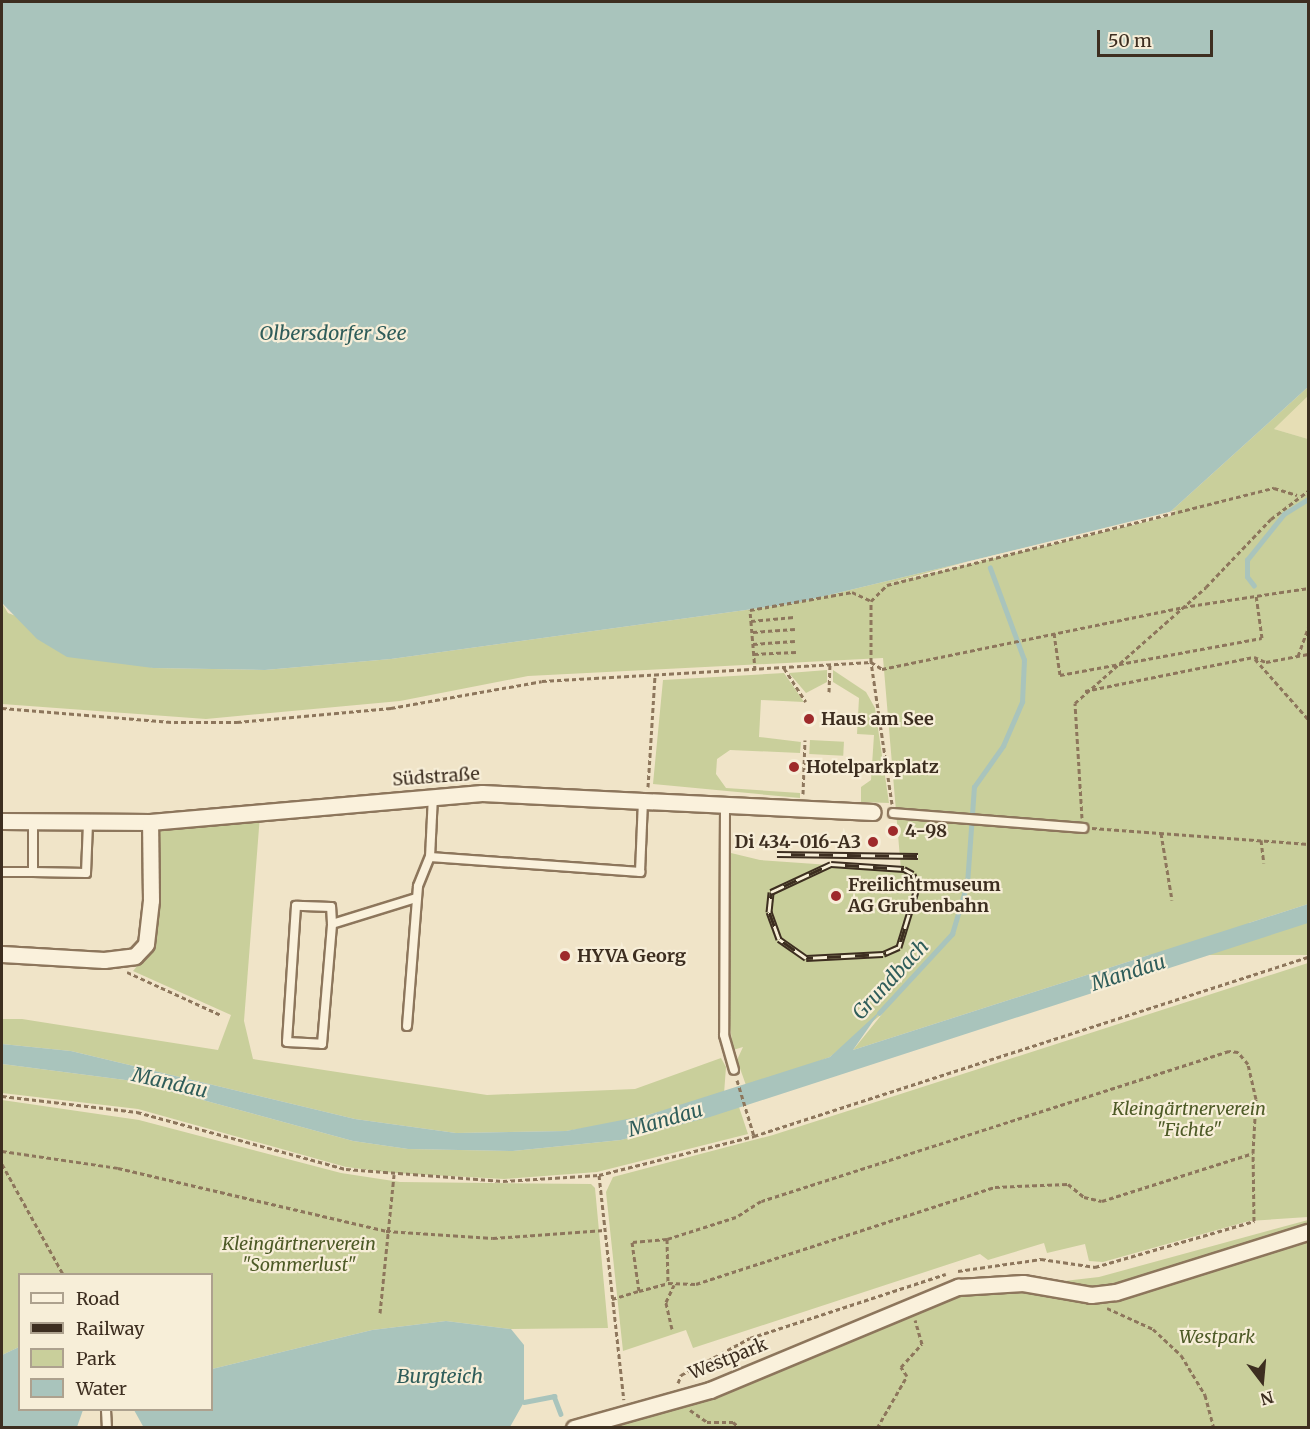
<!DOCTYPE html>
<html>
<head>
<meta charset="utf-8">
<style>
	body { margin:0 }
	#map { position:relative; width:1310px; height:1429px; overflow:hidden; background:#f0e4c8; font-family:Merriweather,serif }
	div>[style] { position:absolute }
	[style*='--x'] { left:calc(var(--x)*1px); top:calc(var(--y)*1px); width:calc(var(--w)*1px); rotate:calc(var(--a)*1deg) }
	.farmland>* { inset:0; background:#e6deb5 }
	.green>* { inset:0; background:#c9cf9b; transform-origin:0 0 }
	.water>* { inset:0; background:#a9c4bc }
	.pier>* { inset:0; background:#f0e4c8 }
	.stream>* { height:4.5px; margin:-2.25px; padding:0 2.25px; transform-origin:2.25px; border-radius:2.25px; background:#a9c4bc }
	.path>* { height:3px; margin-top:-1.5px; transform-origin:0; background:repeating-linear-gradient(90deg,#8d765c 0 4.5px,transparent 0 7.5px) }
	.roads { filter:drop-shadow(2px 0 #8d765c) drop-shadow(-2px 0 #8d765c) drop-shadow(0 2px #8d765c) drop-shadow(0 -2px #8d765c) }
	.lane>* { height:8px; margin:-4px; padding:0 4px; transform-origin:4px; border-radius:4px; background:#faf1dc }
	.street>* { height:15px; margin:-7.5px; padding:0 7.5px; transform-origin:7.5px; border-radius:7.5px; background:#faf1dc }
	.rail>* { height:7px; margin-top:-3.5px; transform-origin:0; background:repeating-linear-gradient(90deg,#f7eed8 0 14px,#3d2e20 0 28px); box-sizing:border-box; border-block:2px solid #3d2e20 }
	.dots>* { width:16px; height:16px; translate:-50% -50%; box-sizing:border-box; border:3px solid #f7eed8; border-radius:50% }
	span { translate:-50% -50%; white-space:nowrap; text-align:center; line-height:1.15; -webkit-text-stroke:4.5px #f7eed8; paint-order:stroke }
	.poi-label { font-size:18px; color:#3d2e20; font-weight:700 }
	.left { translate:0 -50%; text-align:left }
	.right { translate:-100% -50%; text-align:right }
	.street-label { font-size:18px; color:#3d2e20 }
	.park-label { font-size:18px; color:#4d5a26; font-style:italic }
	.water-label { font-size:20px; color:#2f5d5a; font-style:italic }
	.frame { position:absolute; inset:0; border:3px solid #3d2e20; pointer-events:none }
	.legend { position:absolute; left:18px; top:1273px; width:195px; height:138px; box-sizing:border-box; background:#f7eed8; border:2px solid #ada18e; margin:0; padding:8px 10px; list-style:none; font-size:18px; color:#3d2e20 }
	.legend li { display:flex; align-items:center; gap:12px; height:30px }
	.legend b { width:30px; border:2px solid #ada18e }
	.north { position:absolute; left:1232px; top:1351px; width:60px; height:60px; -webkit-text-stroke:4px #f7eed8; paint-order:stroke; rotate:164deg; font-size:16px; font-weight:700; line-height:24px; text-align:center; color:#3d2e20 }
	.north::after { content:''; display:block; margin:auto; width:21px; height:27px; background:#3d2e20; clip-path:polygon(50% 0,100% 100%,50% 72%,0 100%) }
	.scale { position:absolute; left:1097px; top:30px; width:116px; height:27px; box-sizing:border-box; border:3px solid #3d2e20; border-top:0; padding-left:8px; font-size:18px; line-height:21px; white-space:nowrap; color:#3d2e20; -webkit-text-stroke:4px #f7eed8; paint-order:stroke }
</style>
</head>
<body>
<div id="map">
	<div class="farmland">
		<i style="clip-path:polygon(1308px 396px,1308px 439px,1274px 429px)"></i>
	</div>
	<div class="green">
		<i style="clip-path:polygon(1308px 387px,1308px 396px,1274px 429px,1308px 439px,1308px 904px,853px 1050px,883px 1013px,830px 1057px,747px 1088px,737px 1060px,743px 1047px,733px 1050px,727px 1000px,731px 853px,760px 860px,901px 870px,883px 658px,528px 676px,400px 701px,206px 719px,2px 704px,2px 603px,8px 613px,153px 668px,265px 670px,391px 659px,796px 603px,1169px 513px)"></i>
		<i style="clip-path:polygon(827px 670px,827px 682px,806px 693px,789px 673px)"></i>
		<i style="clip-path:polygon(833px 670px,866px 692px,875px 708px,889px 803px,861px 802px,861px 787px,871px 780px,874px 735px,857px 734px,859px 698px,833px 682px)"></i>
		<i style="clip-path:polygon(784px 673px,804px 702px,761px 700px,759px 737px,801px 742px,800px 753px,730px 750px,717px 759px,716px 774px,726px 788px,800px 793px,800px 798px,653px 784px,663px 680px)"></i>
		<i style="left:810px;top:740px;width:34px;height:14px;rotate:3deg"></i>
		<i style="clip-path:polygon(260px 815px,244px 1021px,253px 1059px,487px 1095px,635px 1089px,721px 1058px,726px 1067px,724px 1094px,618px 1123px,566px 1131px,456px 1133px,355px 1119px,71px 1051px,2px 1044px,2px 1019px,22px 1019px,218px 1050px,231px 1015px,133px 971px,150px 951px,155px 929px,157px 828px)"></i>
		<i style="left:1308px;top:923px;width:32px;height:584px;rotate:90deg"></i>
		<i style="clip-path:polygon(1308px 963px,1308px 1217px,1249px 1221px,1103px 1262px,1089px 1261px,1085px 1244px,1047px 1253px,1044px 1243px,988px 1260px,980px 1254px,693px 1348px,686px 1330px,623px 1351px,606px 1192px,613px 1177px,773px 1135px)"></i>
		<i style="clip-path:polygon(2px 1064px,133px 1081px,353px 1141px,408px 1149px,513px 1151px,621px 1140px,739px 1107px,748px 1134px,597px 1172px,504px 1179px,394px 1173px,346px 1167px,138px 1109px,2px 1093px)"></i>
		<i style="clip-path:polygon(2px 1100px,139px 1120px,341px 1173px,400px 1182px,591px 1184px,595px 1188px,608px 1328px,511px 1329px,446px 1321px,372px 1330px,212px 1369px,212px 1274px,20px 1274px,19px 1347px,2px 1355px)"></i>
		<i style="clip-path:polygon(1308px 1220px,1308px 1427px,594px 1428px,692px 1405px,959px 1293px,1099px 1277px)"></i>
	</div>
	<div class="water">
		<i style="clip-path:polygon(2px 2px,1308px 2px,1308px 387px,1169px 513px,796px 603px,391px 659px,265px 670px,153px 668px,67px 657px,37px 639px,2px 603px)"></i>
		<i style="clip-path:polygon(1308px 904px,1308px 923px,710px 1117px,621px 1140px,513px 1151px,408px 1149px,353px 1141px,133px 1081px,2px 1064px,2px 1044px,71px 1051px,355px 1119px,456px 1133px,566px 1131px,648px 1115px,830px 1057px,881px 1010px,853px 1050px)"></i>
		<i style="clip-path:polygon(446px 1321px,511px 1329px,524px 1345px,524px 1402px,510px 1427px,144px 1428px,134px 1410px,212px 1410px,212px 1369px,372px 1330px)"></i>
		<i style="clip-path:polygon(19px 1347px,20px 1410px,83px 1410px,77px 1427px,2px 1427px,2px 1355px)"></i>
	</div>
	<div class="pier">
		<i style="clip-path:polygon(1177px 510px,1170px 516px,879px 586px,966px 562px)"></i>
	</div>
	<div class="stream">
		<i style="--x:1254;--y:586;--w:11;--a:-128"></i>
		<i style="--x:1247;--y:577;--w:17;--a:-90"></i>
		<i style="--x:1247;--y:560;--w:59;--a:-51.2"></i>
		<i style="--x:1284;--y:514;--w:28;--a:-32"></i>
		<i style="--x:879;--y:1013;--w:108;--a:-47.3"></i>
		<i style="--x:952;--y:934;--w:52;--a:-73.3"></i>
		<i style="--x:967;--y:884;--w:97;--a:-85.9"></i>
		<i style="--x:974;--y:787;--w:50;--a:-54.7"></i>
		<i style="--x:1003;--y:746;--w:48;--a:-66.6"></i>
		<i style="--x:1022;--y:702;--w:42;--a:-87.3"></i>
		<i style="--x:1024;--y:660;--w:98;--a:-110.3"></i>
		<i style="--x:524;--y:1402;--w:31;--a:-11"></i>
		<i style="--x:554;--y:1396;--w:19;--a:69"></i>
	</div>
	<div class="path">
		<i style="--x:751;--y:621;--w:43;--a:-5.3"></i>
		<i style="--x:753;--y:632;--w:42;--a:-4.1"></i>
		<i style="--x:1054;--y:633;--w:42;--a:81.9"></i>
		<i style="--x:1060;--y:675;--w:205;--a:-10.4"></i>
		<i style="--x:1262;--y:638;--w:43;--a:-97.9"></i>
		<i style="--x:753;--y:644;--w:42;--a:-4.1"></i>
		<i style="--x:754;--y:654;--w:42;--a:-2.7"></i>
		<i style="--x:1298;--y:656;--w:30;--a:-70"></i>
		<i style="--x:1255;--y:659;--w:80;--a:48.5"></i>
		<i style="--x:784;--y:668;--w:40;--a:57.1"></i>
		<i style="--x:755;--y:670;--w:60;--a:-94.8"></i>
		<i style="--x:750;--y:610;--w:104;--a:-10"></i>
		<i style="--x:852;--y:592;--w:21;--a:25"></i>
		<i style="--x:1085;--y:691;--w:172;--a:-11.4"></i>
		<i style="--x:1254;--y:657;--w:13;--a:23"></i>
		<i style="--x:1266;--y:662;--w:43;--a:-10.8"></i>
		<i style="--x:829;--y:692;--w:27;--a:-88"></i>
		<i style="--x:2;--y:708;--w:173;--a:4.7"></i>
		<i style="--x:174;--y:722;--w:63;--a:0"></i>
		<i style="--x:237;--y:722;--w:155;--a:-5.2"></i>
		<i style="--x:391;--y:708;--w:153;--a:-10.1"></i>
		<i style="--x:542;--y:681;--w:330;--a:-3.3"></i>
		<i style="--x:871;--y:662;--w:13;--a:32"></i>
		<i style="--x:882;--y:669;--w:307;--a:-11.6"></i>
		<i style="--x:1183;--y:607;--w:126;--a:-8.6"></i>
		<i style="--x:648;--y:787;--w:112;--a:-86.4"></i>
		<i style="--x:803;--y:794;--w:54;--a:-87.9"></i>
		<i style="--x:892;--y:804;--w:144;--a:-98.4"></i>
		<i style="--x:871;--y:662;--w:61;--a:-90"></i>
		<i style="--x:871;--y:601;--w:23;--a:-45"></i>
		<i style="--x:887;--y:585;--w:399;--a:-14.1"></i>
		<i style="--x:1274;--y:488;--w:24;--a:17"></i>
		<i style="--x:1082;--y:818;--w:115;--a:-93.5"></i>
		<i style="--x:1075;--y:703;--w:175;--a:-41.5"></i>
		<i style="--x:1206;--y:587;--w:94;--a:-46.3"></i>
		<i style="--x:1271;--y:519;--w:46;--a:-37.1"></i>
		<i style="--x:1092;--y:828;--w:217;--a:4.2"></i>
		<i style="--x:1161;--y:833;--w:68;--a:80.7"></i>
		<i style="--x:1261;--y:840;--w:23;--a:83"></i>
		<i style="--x:127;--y:972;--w:103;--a:24.6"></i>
		<i style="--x:737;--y:1080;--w:59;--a:73.1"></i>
		<i style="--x:2;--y:1096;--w:136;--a:6.8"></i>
		<i style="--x:137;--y:1112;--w:217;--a:15.3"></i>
		<i style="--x:346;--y:1169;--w:157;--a:4.4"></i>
		<i style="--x:503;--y:1181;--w:96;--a:-3.6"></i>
		<i style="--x:599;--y:1175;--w:160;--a:-14.1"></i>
		<i style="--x:754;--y:1136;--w:582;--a:-17.91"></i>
		<i style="--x:2;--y:1151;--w:117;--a:8.3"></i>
		<i style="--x:118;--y:1168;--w:275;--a:13.2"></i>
		<i style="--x:386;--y:1231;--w:107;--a:3.7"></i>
		<i style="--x:493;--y:1238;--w:112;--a:-4.1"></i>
		<i style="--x:2;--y:1164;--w:126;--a:61"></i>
		<i style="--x:599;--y:1175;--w:226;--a:83.7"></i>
		<i style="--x:667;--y:1239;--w:43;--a:88.7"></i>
		<i style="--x:958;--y:1271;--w:84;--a:-8.2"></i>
		<i style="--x:1041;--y:1259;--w:55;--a:8.4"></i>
		<i style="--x:1095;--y:1267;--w:166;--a:-16.1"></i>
		<i style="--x:1254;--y:1221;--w:68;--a:-90.8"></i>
		<i style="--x:612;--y:1299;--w:28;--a:-17"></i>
		<i style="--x:639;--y:1291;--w:30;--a:-15"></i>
		<i style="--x:668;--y:1283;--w:28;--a:2"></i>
		<i style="--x:696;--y:1284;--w:314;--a:-18"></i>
		<i style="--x:995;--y:1187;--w:73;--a:-2.4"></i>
		<i style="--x:1068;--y:1184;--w:21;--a:39"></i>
		<i style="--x:1084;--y:1197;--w:18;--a:13"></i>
		<i style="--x:1102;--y:1201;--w:158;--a:-17.6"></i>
		<i style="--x:1253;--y:1153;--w:54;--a:-86.8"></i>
		<i style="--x:1256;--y:1099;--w:36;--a:-103"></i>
		<i style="--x:1248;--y:1064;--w:16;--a:-130"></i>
		<i style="--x:1238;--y:1052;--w:9;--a:-174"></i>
		<i style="--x:1229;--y:1051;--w:491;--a:162.2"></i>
		<i style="--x:761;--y:1201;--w:30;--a:147"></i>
		<i style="--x:736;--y:1217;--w:72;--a:162.3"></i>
		<i style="--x:667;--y:1239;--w:35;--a:175"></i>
		<i style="--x:632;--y:1242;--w:49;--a:81.9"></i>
		<i style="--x:1107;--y:1308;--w:51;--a:24.5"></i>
		<i style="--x:1153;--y:1329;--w:38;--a:43"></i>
		<i style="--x:1181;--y:1355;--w:47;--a:59"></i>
		<i style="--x:1205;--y:1395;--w:34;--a:75"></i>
		<i style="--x:380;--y:1313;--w:139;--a:-84.2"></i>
		<i style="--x:672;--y:1329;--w:28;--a:-103"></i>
		<i style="--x:666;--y:1302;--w:19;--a:-65"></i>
		<i style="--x:678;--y:1383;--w:9;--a:-69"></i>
		<i style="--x:681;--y:1375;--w:78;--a:-28.2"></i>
		<i style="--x:750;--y:1338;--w:206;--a:-18.1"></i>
		<i style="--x:690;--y:1410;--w:21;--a:35"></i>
		<i style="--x:707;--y:1422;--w:26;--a:0"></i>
		<i style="--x:733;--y:1422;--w:9;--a:41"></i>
		<i style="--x:877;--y:1428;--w:60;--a:-60"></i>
		<i style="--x:907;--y:1376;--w:11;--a:-124"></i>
		<i style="--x:901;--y:1367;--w:31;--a:-48"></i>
		<i style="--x:922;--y:1344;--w:25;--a:-106"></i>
	</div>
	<div class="roads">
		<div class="lane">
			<i style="--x:433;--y:796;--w:61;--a:92.8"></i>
			<i style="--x:430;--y:857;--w:211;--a:4.1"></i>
			<i style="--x:640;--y:872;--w:71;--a:-87.6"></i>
			<i style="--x:725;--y:805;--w:230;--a:90.2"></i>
			<i style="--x:724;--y:1035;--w:36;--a:74"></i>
			<i style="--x:893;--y:813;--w:191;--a:4.5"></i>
			<i style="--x:2;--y:872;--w:31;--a:0"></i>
			<i style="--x:33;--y:872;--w:50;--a:-90"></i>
			<i style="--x:33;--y:872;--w:53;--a:1.1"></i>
			<i style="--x:86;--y:873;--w:49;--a:-87.7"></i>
			<i style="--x:332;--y:924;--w:17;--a:-93"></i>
			<i style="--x:331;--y:907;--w:35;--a:-178"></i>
			<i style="--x:296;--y:906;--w:136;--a:93.8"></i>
			<i style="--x:287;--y:1042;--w:35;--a:3"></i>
			<i style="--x:322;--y:1044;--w:120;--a:-85.2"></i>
			<i style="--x:332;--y:924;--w:88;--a:-17.2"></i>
			<i style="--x:407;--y:1026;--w:140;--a:-85.5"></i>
			<i style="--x:418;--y:886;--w:31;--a:-68"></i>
			<i style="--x:106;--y:1410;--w:18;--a:87"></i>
		</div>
		<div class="street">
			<i style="--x:2;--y:821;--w:148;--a:0.4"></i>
			<i style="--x:150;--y:822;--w:333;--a:-5"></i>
			<i style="--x:482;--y:793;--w:391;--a:2.8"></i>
			<i style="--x:2;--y:954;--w:102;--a:3.4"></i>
			<i style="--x:104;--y:960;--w:31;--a:-7"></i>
			<i style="--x:135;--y:956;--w:16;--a:-47"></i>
			<i style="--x:146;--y:944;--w:44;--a:-83.5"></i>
			<i style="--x:151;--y:900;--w:78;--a:-90.7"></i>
			<i style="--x:574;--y:1428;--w:141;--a:-15.6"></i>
			<i style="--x:710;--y:1390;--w:269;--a:-22.6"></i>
			<i style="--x:958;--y:1287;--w:65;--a:-3.5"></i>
			<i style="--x:1023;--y:1283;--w:69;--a:10"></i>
			<i style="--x:1091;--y:1295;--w:25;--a:-7"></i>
			<i style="--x:1116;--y:1292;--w:201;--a:-17.4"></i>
		</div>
	</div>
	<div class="rail">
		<i style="--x:777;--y:854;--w:141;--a:0.8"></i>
		<i style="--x:831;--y:864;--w:73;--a:3.9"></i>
		<i style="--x:904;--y:869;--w:10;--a:29"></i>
		<i style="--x:913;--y:874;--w:15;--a:74"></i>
		<i style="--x:917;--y:888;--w:62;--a:107"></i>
		<i style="--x:899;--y:947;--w:17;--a:156"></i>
		<i style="--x:883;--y:954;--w:77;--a:177"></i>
		<i style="--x:806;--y:958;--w:33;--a:-145"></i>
		<i style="--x:779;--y:939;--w:29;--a:-110"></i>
		<i style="--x:769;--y:912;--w:20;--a:-84"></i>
		<i style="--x:771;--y:892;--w:66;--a:-25"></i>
	</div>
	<div class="dots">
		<i style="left:809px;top:719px;background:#9e2a2b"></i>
		<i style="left:794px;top:767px;background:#9e2a2b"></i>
		<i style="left:893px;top:831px;background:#9e2a2b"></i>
		<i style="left:873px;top:842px;background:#9e2a2b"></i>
		<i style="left:836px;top:896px;background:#9e2a2b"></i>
		<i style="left:565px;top:956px;background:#9e2a2b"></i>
	</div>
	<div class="poi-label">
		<span class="left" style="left:821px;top:719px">Haus am See</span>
		<span class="left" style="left:806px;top:767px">Hotelparkplatz</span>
		<span class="left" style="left:905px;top:831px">4-98</span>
		<span class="right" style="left:861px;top:842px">Di 434-016-A3</span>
		<span class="left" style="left:848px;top:896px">Freilichtmuseum<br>AG Grubenbahn</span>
		<span class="left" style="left:577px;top:956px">HYVA Georg</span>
	</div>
	<div class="street-label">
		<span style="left:436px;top:777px;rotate:-4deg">Südstraße</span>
		<span style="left:728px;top:1359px;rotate:-22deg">Westpark</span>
	</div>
	<div class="park-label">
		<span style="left:1189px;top:1120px">Kleingärtnerverein<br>"Fichte"</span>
		<span style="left:299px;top:1255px">Kleingärtnerverein<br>"Sommerlust"</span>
		<span style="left:1217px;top:1337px">Westpark</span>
	</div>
	<div class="water-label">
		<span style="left:333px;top:332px">Olbersdorfer See</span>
		<span style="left:1128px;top:972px;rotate:-18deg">Mandau</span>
		<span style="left:890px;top:979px;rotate:-47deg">Grundbach</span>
		<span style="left:170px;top:1082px;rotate:13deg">Mandau</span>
		<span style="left:665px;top:1119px;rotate:-16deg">Mandau</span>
		<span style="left:440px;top:1375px">Burgteich</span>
	</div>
	<div class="frame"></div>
	<ul class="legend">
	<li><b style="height:8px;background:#faf1dc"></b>Road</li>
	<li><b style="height:8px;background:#3d2e20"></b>Railway</li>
	<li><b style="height:16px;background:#c9cf9b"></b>Park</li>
	<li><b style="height:16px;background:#a9c4bc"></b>Water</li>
	</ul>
	<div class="north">N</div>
	<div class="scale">50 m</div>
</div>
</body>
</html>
